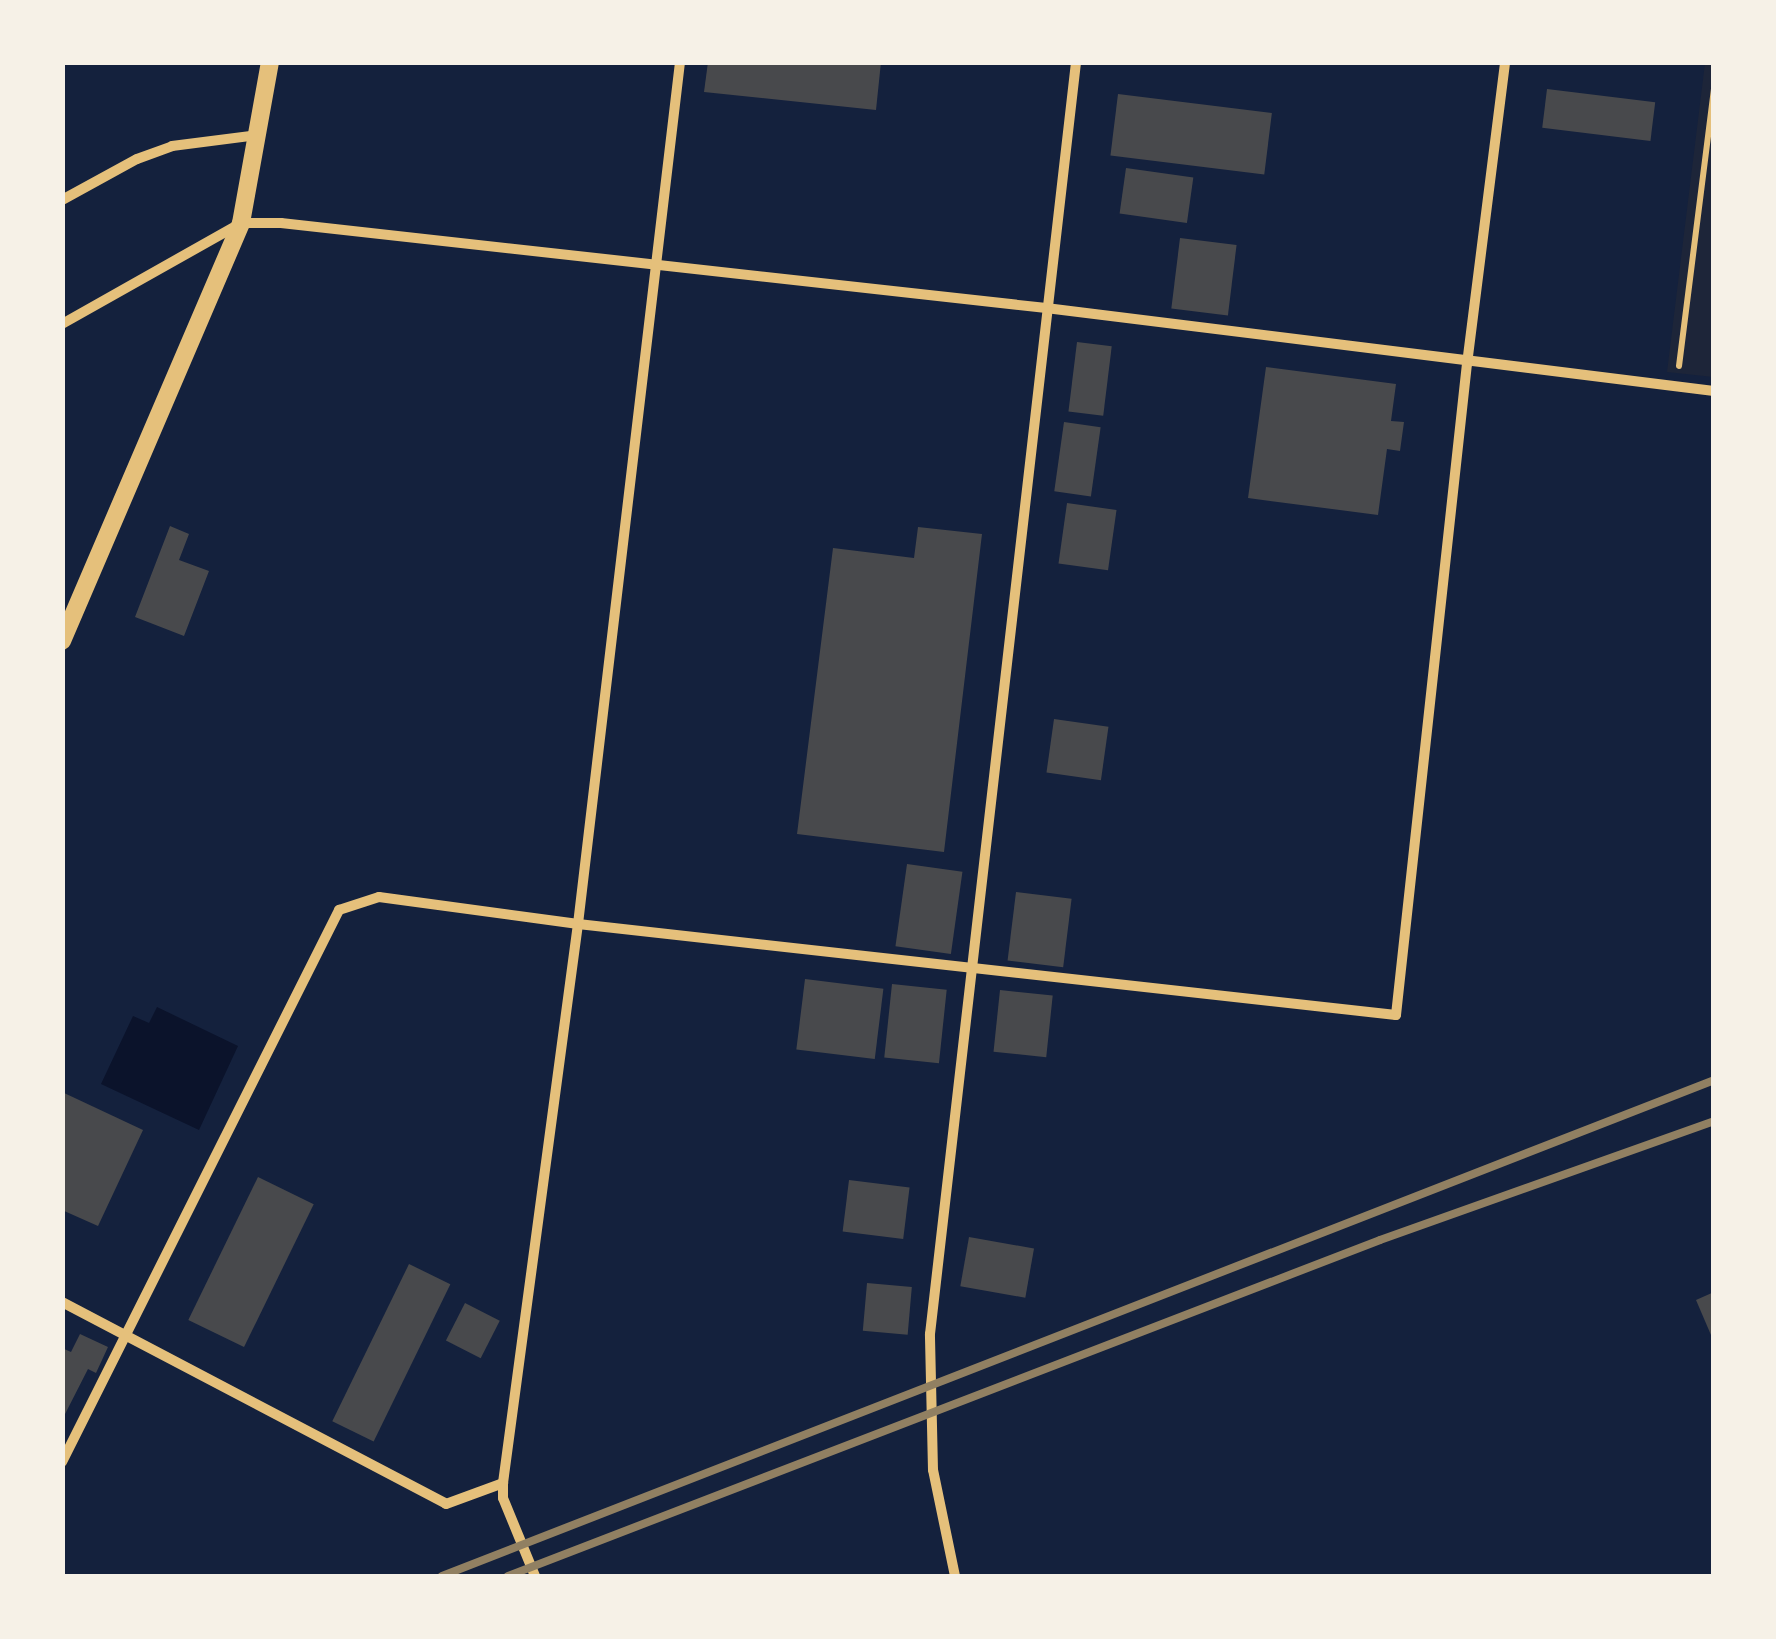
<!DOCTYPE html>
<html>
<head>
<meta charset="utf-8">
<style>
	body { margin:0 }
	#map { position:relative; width:1776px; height:1639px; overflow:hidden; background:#14213d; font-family:"PT Sans Narrow",sans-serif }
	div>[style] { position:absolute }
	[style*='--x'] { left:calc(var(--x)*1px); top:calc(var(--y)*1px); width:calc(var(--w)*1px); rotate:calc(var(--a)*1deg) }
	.green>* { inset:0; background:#1d2539 }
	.water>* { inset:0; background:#0b132b }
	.building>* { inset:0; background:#48494c; transform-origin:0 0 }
	.path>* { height:6px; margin:-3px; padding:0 3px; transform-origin:3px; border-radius:3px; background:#e5c07b }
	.minor>* { height:10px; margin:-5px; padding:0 5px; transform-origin:5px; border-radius:5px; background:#e5c07b }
	.tertiary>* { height:18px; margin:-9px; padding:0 9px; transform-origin:9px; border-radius:9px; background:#e5c07b }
	.rail>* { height:8px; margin:-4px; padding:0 4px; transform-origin:4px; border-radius:4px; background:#918062 }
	span { translate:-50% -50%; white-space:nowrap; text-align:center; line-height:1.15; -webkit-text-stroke:10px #f6f1e7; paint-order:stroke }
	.frame { position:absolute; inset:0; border:65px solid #f6f1e7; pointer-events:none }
</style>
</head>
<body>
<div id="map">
	<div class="green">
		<i style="clip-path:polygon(1705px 63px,1713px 63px,1713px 377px,1667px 372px)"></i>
	</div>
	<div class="water">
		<i style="clip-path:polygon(157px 1007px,238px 1046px,199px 1130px,101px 1084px,133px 1016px,149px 1023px)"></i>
	</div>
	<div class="building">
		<i style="clip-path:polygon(708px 62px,881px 62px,876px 110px,704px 92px)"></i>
		<i style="left:1547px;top:89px;width:109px;height:39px;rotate:7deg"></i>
		<i style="left:1118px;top:94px;width:155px;height:62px;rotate:7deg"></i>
		<i style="left:1126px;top:168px;width:68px;height:46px;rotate:8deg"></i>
		<i style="left:1180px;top:238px;width:57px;height:71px;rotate:7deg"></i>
		<i style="left:1077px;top:342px;width:35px;height:70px;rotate:7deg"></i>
		<i style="clip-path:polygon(1266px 367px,1396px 384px,1391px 421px,1404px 422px,1400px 451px,1387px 449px,1378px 515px,1248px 498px)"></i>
		<i style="left:1064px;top:422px;width:37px;height:70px;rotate:8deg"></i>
		<i style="left:1067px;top:503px;width:50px;height:61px;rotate:8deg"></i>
		<i style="clip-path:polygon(170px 526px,189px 534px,179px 560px,209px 571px,184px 636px,135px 617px)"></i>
		<i style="clip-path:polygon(918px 527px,982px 534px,944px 852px,797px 834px,833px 548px,914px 558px)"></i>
		<i style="left:1054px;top:719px;width:55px;height:54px;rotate:8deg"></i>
		<i style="left:907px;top:864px;width:56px;height:83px;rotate:8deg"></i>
		<i style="left:1016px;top:892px;width:56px;height:69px;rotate:7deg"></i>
		<i style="left:805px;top:979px;width:79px;height:71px;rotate:7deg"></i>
		<i style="left:892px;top:984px;width:55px;height:74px;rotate:6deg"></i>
		<i style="left:1000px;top:990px;width:53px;height:62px;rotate:6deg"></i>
		<i style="clip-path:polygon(62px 1092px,143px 1130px,98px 1226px,62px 1210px)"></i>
		<i style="left:258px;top:1177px;width:62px;height:159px;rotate:26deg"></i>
		<i style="left:849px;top:1180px;width:61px;height:52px;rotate:7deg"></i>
		<i style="left:969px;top:1237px;width:66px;height:50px;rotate:10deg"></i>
		<i style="left:409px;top:1264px;width:46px;height:175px;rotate:26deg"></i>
		<i style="left:867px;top:1283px;width:45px;height:48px;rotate:5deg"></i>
		<i style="clip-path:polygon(1714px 1292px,1714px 1342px,1696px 1300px)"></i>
		<i style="left:465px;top:1303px;width:39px;height:42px;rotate:27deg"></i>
		<i style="clip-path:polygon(80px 1334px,108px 1347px,96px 1373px,88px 1369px,62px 1420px,62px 1348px,71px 1352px)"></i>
	</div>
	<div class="path">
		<i style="--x:1679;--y:366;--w:281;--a:-82.8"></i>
	</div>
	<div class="minor">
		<i style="--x:62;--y:200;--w:85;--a:-28.7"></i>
		<i style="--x:137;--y:159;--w:37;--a:-20"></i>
		<i style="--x:172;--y:146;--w:87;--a:-7.3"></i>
		<i style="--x:62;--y:324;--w:206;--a:-29.4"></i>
		<i style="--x:241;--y:223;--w:40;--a:0"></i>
		<i style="--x:281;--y:223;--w:770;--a:6.34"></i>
		<i style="--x:1046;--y:308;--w:673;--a:7.08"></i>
		<i style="--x:62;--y:1302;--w:434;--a:27.7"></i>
		<i style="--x:446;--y:1504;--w:61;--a:-20.2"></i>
		<i style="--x:62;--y:1462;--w:618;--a:-63.35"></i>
		<i style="--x:339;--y:910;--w:42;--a:-18"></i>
		<i style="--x:379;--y:897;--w:201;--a:7.7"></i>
		<i style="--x:578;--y:924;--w:823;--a:6.35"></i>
		<i style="--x:1396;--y:1015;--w:655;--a:-83.78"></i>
		<i style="--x:1467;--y:364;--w:304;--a:-82.8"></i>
		<i style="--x:535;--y:1576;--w:84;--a:-112.3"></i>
		<i style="--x:503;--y:1498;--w:15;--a:-90"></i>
		<i style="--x:503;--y:1483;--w:564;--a:-82.36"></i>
		<i style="--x:578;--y:924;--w:868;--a:-83.25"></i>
		<i style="--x:955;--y:1576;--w:108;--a:-101.7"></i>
		<i style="--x:933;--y:1470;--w:136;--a:-91.3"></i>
		<i style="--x:930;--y:1334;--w:1280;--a:-83.45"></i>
	</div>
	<div class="tertiary">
		<i style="--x:62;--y:641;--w:455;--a:-66.8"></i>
		<i style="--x:241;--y:223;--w:164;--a:-79.8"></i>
	</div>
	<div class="rail">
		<i style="--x:442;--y:1576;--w:1365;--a:-21.3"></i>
		<i style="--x:508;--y:1576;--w:934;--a:-21.07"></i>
		<i style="--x:1380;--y:1240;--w:355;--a:-19.6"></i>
	</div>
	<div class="frame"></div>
</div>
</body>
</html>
